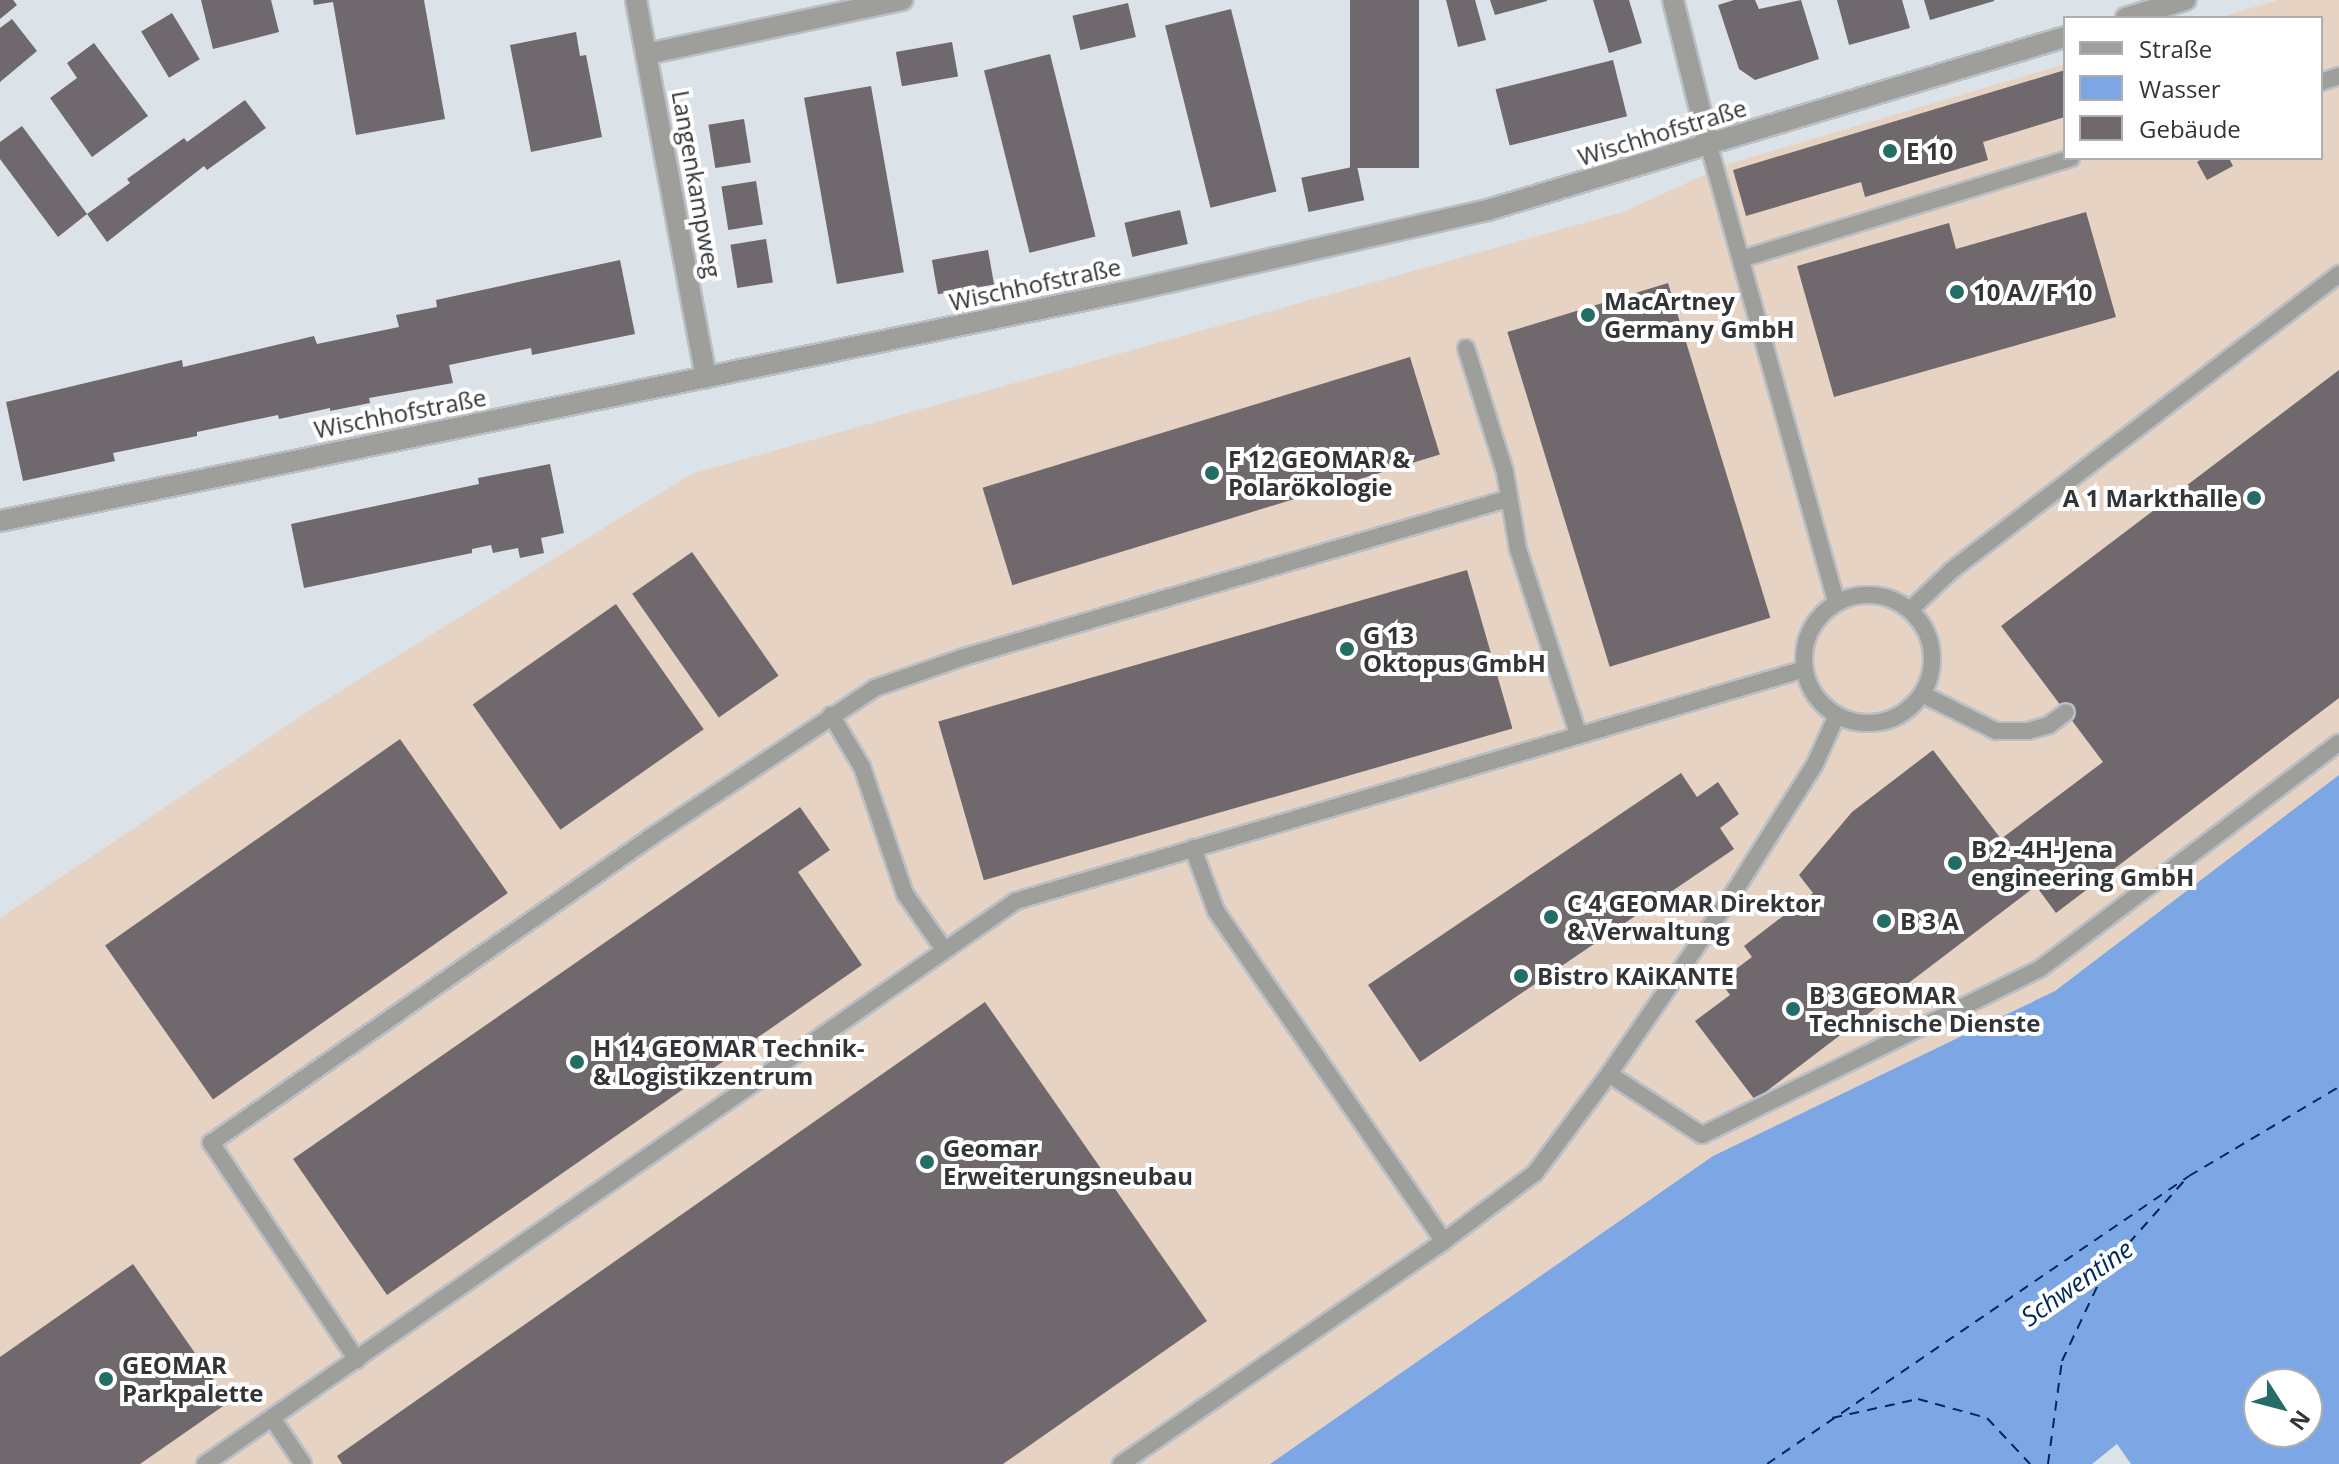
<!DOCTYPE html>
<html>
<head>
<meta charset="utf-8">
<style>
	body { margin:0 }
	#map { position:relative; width:2339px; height:1464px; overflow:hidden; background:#dbe2e8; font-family:"Open Sans",sans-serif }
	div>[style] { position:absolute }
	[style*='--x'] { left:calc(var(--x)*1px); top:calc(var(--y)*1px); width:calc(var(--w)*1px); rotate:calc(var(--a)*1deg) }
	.commercial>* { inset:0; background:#e7d3c4 }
	.water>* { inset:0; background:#7ca6e4 }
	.ferry>* { height:2px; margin-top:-1px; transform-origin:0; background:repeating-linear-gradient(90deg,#00285e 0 10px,transparent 0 18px) }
	.building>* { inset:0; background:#6f686c; transform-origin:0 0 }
	.roads { filter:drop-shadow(2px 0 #b9bfc5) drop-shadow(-2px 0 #b9bfc5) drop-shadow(0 2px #b9bfc5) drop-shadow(0 -2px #b9bfc5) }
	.service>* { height:16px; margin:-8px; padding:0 8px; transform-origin:8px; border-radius:8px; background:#9e9e9b }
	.service>.ring { margin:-8px; padding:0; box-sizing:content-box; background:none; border:16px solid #9e9e9b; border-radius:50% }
	.minor>* { height:20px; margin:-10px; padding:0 10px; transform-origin:10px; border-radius:10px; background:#9e9e9b }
	.dots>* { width:22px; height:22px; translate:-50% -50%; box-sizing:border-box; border:4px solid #fff; border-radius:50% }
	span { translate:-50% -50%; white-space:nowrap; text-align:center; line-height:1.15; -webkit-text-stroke:8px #fff; paint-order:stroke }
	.street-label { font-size:24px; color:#323437 }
	.poi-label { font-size:24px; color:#323437; font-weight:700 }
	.left { translate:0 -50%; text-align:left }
	.right { translate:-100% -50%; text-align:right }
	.water-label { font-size:26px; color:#00285e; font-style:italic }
	.legend { position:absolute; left:2063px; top:16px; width:260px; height:144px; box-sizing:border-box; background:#fff; border:2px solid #adaeaf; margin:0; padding:10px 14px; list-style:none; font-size:24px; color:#323437 }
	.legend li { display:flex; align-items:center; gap:16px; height:40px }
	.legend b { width:40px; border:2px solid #adaeaf }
	.north { position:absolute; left:2243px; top:1368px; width:80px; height:80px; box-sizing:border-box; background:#fff; border:2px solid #adaeaf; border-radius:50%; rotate:126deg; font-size:22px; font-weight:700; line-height:32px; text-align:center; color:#323437 }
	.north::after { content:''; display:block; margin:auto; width:28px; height:36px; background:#246d67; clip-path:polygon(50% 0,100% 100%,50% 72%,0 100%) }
</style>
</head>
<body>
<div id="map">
	<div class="commercial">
		<i style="clip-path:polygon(2278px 0,2339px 0,2339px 775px,2055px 991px,1713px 1156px,1270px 1464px,0 1464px,0 918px,313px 708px,691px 474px,1623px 212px,1728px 164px,2065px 64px,2065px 158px,2321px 158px,2321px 18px,2218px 18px)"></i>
	</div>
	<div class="water">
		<i style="clip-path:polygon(evenodd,2339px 775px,2339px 1464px,2131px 1464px,2117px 1444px,2092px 1464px,1270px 1464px,1713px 1156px,2055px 991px,2339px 775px,2259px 1384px,2307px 1384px,2307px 1432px,2259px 1432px,2259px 1384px)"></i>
	</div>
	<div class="ferry">
		<i style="--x:1832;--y:1418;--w:88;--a:-12.5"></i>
		<i style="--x:1918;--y:1399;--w:72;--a:15.4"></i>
		<i style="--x:1987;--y:1418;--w:63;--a:46.9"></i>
		<i style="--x:1767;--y:1464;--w:511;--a:-34.31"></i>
		<i style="--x:2189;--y:1176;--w:174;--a:-30.7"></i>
		<i style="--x:2048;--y:1464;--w:104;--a:-82.3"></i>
		<i style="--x:2062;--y:1361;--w:101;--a:-64.7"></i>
		<i style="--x:2105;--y:1270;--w:120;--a:-48.4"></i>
	</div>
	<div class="building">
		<i style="clip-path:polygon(0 0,13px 0,17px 5px,0 19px)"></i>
		<i style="clip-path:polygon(201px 0,271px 0,279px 32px,213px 49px)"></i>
		<i style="clip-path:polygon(313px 0,424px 0,445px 119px,356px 135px,333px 2px,314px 5px)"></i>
		<i style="left:1350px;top:0;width:69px;height:168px"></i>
		<i style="clip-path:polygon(1446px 0,1475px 0,1486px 40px,1458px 47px)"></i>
		<i style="clip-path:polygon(1490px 0,1547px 0,1547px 1px,1495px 15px)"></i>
		<i style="clip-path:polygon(1593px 0,1629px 0,1642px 43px,1609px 53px)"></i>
		<i style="clip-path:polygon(1734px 0,1755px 0,1759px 9px,1801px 0,1819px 59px,1755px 80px,1739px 69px,1718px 5px)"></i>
		<i style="clip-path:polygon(1837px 0,1902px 0,1910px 28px,1849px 45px)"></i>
		<i style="clip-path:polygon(1924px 0,1994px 0,1994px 1px,1930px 20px)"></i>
		<i style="left:1128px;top:3px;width:35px;height:57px;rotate:77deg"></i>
		<i style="left:1231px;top:9px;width:188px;height:68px;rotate:76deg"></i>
		<i style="left:172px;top:13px;width:54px;height:36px;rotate:59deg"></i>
		<i style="clip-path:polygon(12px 19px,37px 51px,0 82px,0 28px)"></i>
		<i style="clip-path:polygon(576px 32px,580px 56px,586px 55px,602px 137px,531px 152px,510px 45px)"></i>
		<i style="left:952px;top:42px;width:35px;height:57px;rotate:80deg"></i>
		<i style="clip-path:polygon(94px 43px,148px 116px,92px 157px,50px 98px,77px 78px,67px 63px)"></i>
		<i style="left:1050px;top:54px;width:188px;height:68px;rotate:76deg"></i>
		<i style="left:1613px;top:60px;width:58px;height:121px;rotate:76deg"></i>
		<i style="clip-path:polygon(2065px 70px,2065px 117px,1983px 142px,1988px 160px,1865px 197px,1861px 182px,1746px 216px,1733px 170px)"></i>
		<i style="left:871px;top:86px;width:189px;height:68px;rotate:80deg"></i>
		<i style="clip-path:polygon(245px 100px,266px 128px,207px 170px,204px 166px,107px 242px,87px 214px,130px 183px,127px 179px,184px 138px,187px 142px)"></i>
		<i style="left:744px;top:119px;width:44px;height:36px;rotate:81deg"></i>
		<i style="clip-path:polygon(22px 126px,87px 214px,58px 237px,0 159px,0 142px)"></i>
		<i style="clip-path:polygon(2203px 158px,2229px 158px,2233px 166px,2207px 180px,2197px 162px)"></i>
		<i style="left:1357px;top:166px;width:35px;height:57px;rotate:78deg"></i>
		<i style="left:756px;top:181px;width:44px;height:35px;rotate:81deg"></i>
		<i style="left:1180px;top:210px;width:35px;height:57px;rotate:77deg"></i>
		<i style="clip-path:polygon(2086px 212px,2116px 317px,1834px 397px,1797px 266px,1949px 223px,1956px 249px)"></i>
		<i style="left:766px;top:239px;width:44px;height:36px;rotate:81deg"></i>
		<i style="left:988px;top:250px;width:35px;height:57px;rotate:80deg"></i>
		<i style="clip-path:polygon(620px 260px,635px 334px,532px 355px,531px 348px,449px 365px,453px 383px,369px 398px,370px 403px,330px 411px,330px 408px,279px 419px,278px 415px,197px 432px,197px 436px,113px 453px,115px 461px,23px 481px,6px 402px,182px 360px,183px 367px,314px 336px,317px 344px,399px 327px,396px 315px,437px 307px,436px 300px)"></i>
		<i style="left:1668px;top:283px;width:350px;height:168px;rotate:73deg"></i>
		<i style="left:1410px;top:357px;width:102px;height:447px;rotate:73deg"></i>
		<i style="clip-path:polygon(2339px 370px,2339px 698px,2056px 913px,2036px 886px,1755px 1100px,1695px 1021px,1730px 995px,1720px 981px,1752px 957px,1744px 946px,1813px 893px,1799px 875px,1852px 812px,1933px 750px,2001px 839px,2103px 762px,2001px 626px)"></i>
		<i style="clip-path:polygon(550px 464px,564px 533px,541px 538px,544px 553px,520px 558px,518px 548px,493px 553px,491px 545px,472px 549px,472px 553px,304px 588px,291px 524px,479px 484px,478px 478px)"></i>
		<i style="left:692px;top:552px;width:151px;height:73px;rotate:55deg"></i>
		<i style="left:1467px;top:570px;width:165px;height:550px;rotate:74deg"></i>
		<i style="left:616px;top:604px;width:153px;height:175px;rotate:55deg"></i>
		<i style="left:400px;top:739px;width:188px;height:360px;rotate:55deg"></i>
		<i style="clip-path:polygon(1681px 773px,1697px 797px,1718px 782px,1739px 814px,1720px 828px,1734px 849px,1420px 1062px,1368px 985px)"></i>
		<i style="clip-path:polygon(800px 807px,830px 850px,798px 872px,862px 965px,387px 1295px,293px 1159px)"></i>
		<i style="clip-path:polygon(985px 1002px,1207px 1321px,1003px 1464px,342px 1464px,337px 1456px)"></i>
		<i style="clip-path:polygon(133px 1264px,229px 1402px,140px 1464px,0 1464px,0 1357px)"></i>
	</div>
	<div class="roads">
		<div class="service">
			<i style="--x:2321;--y:82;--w:19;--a:-18"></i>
			<i style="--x:1709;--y:146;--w:473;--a:74.4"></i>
			<i style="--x:1741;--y:259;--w:345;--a:-17"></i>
			<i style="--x:1466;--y:348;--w:130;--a:72.5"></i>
			<i style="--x:1505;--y:472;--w:78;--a:80.4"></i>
			<i style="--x:1518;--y:549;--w:194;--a:72"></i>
			<i class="ring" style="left:1804px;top:595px;width:112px;height:112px"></i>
			<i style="--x:1910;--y:610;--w:58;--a:-43.6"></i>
			<i style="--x:1952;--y:570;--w:487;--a:-37.4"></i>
			<i style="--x:1922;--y:694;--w:83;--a:26.6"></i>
			<i style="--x:1996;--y:731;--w:32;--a:0"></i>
			<i style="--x:2028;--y:731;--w:22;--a:-16"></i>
			<i style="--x:2049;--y:725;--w:21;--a:-37"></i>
			<i style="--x:831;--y:715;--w:61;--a:59.2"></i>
			<i style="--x:862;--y:767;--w:134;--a:71.3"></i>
			<i style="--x:905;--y:894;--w:66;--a:54.9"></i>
			<i style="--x:1193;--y:848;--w:67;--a:69.9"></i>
			<i style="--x:1216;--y:911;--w:401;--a:55.4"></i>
			<i style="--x:1609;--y:1074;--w:111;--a:33.3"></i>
			<i style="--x:1702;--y:1135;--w:378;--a:-26.2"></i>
			<i style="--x:2041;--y:968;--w:373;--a:-37.1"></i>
			<i style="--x:357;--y:1360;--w:262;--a:-123.9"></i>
			<i style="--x:211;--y:1143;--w:536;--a:-34.82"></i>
			<i style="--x:651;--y:837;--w:269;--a:-33.6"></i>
			<i style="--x:875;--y:688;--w:94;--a:-19.2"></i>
			<i style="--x:964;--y:657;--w:566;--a:-16.22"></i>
			<i style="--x:272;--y:1418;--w:55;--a:56"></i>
			<i style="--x:205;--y:1464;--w:987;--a:-34.77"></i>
			<i style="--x:1016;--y:901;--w:822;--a:-16.39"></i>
			<i style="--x:1121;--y:1464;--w:393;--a:-34.6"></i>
			<i style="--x:1444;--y:1241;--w:114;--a:-36.8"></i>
			<i style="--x:1535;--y:1173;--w:124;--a:-53.2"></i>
			<i style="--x:1609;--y:1074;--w:224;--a:-55.5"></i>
			<i style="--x:1736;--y:889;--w:148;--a:-57.7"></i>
			<i style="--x:1815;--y:764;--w:54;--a:-65.8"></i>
		</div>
		<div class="minor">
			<i style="--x:636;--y:0;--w:384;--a:79.5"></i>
			<i style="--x:1673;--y:0;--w:150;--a:76.1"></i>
			<i style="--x:2126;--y:18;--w:62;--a:-17"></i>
			<i style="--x:647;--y:54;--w:261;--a:-12"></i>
			<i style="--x:0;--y:521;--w:1147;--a:-11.52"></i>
			<i style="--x:1124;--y:292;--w:373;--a:-12.7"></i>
			<i style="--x:1488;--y:210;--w:602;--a:-16.69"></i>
		</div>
	</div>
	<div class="dots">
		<i style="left:1890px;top:151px;background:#246d67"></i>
		<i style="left:1957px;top:292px;background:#246d67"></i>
		<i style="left:1588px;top:315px;background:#246d67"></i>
		<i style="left:1212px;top:473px;background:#246d67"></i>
		<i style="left:2254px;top:498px;background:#246d67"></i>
		<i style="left:1347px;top:649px;background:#246d67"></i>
		<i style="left:1955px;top:863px;background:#246d67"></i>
		<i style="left:1551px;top:917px;background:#246d67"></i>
		<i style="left:1884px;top:921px;background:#246d67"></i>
		<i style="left:1521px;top:976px;background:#246d67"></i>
		<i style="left:1793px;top:1009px;background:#246d67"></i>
		<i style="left:577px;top:1062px;background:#246d67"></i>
		<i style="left:927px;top:1162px;background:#246d67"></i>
		<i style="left:106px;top:1379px;background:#246d67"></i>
	</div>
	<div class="street-label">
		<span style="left:1662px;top:132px;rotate:-17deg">Wischhofstraße</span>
		<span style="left:697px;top:184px;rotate:80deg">Langenkampweg</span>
		<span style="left:1035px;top:284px;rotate:-12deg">Wischhofstraße</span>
		<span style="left:400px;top:413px;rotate:-11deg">Wischhofstraße</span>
	</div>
	<div class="poi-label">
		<span class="left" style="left:1906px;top:151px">E 10</span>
		<span class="left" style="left:1973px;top:292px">10 A / F 10</span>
		<span class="left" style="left:1604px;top:315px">MacArtney<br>Germany GmbH</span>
		<span class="left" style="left:1228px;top:473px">F 12 GEOMAR &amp;<br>Polarökologie</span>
		<span class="right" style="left:2238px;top:498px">A 1 Markthalle</span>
		<span class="left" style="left:1363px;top:649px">G 13<br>Oktopus GmbH</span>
		<span class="left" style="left:1971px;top:863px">B 2 -4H-Jena<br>engineering GmbH</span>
		<span class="left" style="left:1567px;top:917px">C 4 GEOMAR Direktor<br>&amp; Verwaltung</span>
		<span class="left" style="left:1900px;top:921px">B 3 A</span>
		<span class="left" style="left:1537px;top:976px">Bistro KAiKANTE</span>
		<span class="left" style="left:1809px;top:1009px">B 3 GEOMAR<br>Technische Dienste</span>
		<span class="left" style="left:593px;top:1062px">H 14 GEOMAR Technik-<br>&amp; Logistikzentrum</span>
		<span class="left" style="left:943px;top:1162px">Geomar<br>Erweiterungsneubau</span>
		<span class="left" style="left:122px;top:1379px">GEOMAR<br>Parkpalette</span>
	</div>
	<div class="water-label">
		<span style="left:2077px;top:1283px;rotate:-35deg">Schwentine</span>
	</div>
	<ul class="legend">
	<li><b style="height:10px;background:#9e9e9b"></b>Straße</li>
	<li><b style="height:22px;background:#7ca6e4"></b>Wasser</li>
	<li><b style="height:22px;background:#6f686c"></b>Gebäude</li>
	</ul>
	<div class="north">N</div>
</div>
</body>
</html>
